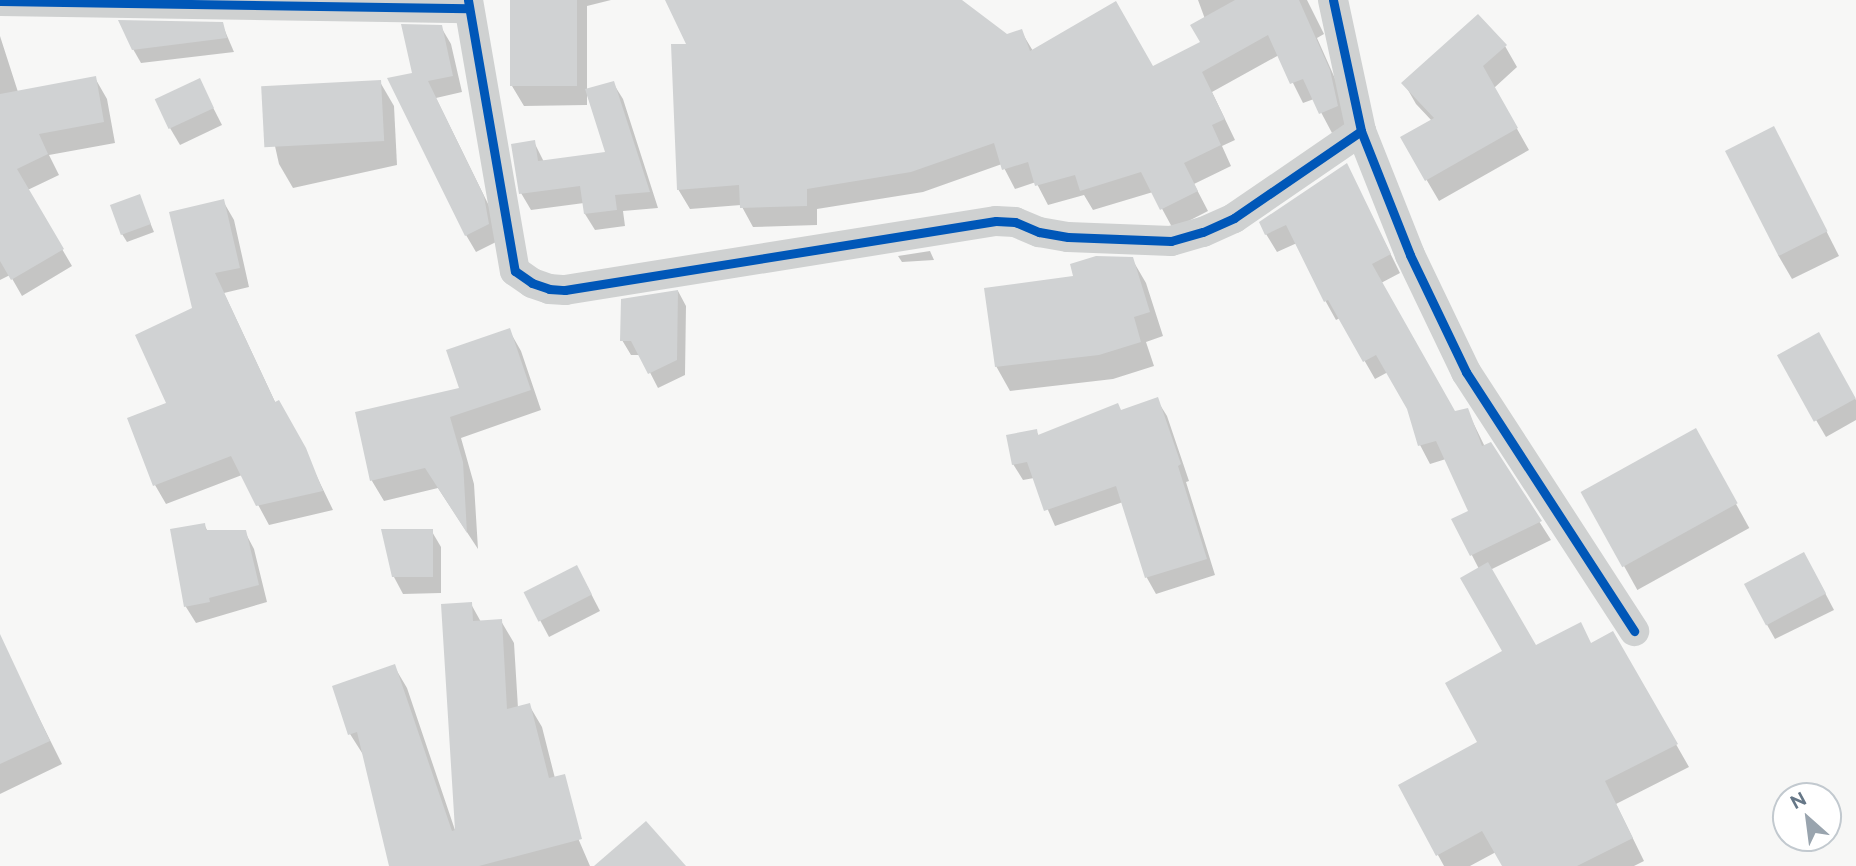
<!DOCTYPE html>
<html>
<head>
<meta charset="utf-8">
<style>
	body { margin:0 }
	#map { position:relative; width:1856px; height:866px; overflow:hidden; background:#f7f7f6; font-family:Raleway,sans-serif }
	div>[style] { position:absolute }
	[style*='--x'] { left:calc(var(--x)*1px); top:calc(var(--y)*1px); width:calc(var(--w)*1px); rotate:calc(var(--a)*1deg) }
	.shadow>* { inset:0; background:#0003; transform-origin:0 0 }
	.building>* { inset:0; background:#d0d2d3; transform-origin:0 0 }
	.minor>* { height:30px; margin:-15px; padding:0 15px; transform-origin:15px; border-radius:15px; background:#cfd1d1 }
	.cycleway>* { height:9px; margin:-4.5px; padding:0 4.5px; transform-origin:4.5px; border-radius:4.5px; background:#0057b8 }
	span { translate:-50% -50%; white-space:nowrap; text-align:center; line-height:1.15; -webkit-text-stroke:7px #fff; paint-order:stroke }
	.north { position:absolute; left:1772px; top:782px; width:70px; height:70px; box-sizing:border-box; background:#fff; border:2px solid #c2c9cf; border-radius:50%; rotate:332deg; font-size:19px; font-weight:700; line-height:28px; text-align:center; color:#667787 }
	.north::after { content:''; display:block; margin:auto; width:24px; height:32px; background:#99a4ae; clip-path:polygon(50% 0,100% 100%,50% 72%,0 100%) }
</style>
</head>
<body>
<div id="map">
	<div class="shadow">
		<i style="clip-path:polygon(512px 0,611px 0,587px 6px,587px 91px,613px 83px,623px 99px,658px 208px,623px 211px,625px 226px,595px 230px,585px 214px,584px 203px,531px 210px,521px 193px,534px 142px,544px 162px,607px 153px,587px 94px,587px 105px,524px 106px,512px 86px)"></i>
		<i style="clip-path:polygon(666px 0,932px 0,1007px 36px,1021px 31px,1033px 51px,1152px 68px,1202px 43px,1205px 19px,1198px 0,1307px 0,1324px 34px,1317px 38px,1341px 92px,1348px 126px,1332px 133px,1314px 99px,1303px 103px,1279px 55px,1212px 92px,1235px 140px,1222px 146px,1231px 166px,1194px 184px,1208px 211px,1173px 229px,1153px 192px,1093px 210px,1084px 195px,1048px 205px,1036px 182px,1015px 189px,1002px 164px,923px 192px,817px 209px,817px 225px,753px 227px,741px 205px,690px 209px,678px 189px,689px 45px)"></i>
		<i style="clip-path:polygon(222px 24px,234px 52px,141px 63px,133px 49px)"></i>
		<i style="clip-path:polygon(441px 27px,451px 44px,462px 92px,436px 98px,493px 214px,498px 241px,476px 252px,466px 235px,414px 74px)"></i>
		<i style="clip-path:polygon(0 36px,18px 92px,95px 78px,107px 99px,115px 143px,49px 155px,59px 175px,13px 197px,0 178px)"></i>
		<i style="clip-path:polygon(1505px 46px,1517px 67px,1494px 88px,1529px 150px,1439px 201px,1402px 138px,1432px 121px,1416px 104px,1404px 83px)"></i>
		<i style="clip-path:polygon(199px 80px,222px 125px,180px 145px,170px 128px)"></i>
		<i style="clip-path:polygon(380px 82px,394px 106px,397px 165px,293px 188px,279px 164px,266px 106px)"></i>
		<i style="clip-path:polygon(1774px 128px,1839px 256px,1792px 279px,1778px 255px)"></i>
		<i style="clip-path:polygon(1347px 166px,1400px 273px,1381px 283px,1454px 413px,1467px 410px,1485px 447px,1490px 444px,1551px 540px,1490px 570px,1535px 647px,1592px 644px,1613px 634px,1689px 767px,1616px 804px,1644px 861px,1634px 866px,1504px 866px,1496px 852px,1470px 866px,1444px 866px,1400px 786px,1479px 743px,1504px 652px,1479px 569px,1454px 520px,1470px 512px,1446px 459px,1430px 464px,1420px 445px,1408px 408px,1388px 372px,1375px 379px,1340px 318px,1336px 320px,1326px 302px,1297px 243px,1277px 252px,1266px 234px)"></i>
		<i style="clip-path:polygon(139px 196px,154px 232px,127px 242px,122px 234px)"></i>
		<i style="clip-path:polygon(223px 201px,234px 220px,249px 287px,224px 293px,276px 404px,290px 421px,333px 510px,269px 525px,242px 475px,166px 504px,155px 485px,169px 404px)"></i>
		<i style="clip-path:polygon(38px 208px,72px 266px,22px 296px,10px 275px,0 280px,0 226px)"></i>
		<i style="clip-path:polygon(930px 251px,934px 260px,902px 262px,898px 256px)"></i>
		<i style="clip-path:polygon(1132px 259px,1146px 283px,1163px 336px,1146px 342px,1154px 366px,1113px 379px,1010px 391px,996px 366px,1076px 277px)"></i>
		<i style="clip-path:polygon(678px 291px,686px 306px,685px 375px,658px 388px,641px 355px,631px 355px,622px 340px)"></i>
		<i style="clip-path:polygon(509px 330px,521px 351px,541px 410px,461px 438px,474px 484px,478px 549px,438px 488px,384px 501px,372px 481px,357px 413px,461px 389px)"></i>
		<i style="clip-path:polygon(1818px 334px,1856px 400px,1856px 420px,1826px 437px,1779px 357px)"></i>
		<i style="clip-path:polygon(1157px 400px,1167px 416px,1189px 481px,1186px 482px,1215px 575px,1156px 594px,1147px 578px,1123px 502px,1055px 526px,1034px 478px,1023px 480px,1013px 464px,1036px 431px,1039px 436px)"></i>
		<i style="left:1695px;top:430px;width:112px;height:128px;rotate:61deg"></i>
		<i style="clip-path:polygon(204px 524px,208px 532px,245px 532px,254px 549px,267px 602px,196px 623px,186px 607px,172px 531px)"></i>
		<i style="clip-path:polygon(431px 530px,441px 547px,441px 593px,403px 594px,394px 577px)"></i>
		<i style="clip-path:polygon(1813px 570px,1834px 610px,1775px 639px,1766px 623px)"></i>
		<i style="clip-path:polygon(586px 584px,600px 611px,549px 637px,540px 620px)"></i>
		<i style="clip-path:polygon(471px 604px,481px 622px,501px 621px,514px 643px,518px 708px,529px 705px,542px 727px,559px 794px,590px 866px,392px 866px,364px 756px,350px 734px,394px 666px,407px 688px,455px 830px)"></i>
		<i style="clip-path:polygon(16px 672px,62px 764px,0 794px,0 679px)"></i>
	</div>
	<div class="building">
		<i style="left:510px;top:0;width:67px;height:86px"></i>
		<i style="clip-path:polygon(665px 0,962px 0,1007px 34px,1022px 29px,1030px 51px,1116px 1px,1153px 66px,1200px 42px,1190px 25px,1235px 0,1299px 0,1330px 70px,1338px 106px,1319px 114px,1303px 79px,1290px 84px,1268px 35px,1202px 72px,1225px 119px,1212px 125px,1221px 145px,1184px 163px,1198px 191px,1160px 210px,1141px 172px,1080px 191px,1075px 175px,1035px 186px,1028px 162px,1002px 170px,994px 143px,911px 172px,807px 189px,807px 206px,740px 208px,739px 185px,677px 190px,671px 44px,686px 44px)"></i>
		<i style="clip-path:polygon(1478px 14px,1507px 45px,1483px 66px,1518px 128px,1425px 181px,1400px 137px,1434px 118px,1401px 83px)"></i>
		<i style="clip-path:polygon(118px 20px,223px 22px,227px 38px,132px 50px)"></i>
		<i style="clip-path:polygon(401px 24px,442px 25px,453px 76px,428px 81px,484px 196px,489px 224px,465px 236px,387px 78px,412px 73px)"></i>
		<i style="clip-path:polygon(96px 76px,104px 122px,39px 134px,48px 154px,17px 169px,64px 249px,11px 280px,0 261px,0 94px)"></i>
		<i style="left:200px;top:78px;width:33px;height:50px;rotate:65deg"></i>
		<i style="left:381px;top:80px;width:61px;height:120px;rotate:87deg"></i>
		<i style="clip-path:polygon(614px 81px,650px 192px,615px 195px,617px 210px,584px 214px,580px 186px,519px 194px,511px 144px,535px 140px,538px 161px,605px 152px,585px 89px)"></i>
		<i style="left:1774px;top:126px;width:118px;height:55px;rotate:63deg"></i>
		<i style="clip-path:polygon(1347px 163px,1391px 254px,1372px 264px,1455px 411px,1468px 408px,1482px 446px,1491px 442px,1542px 521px,1470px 556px,1451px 519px,1468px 511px,1436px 441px,1418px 446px,1407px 409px,1376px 355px,1363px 362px,1328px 300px,1324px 302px,1286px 225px,1265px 235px,1259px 222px)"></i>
		<i style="left:140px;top:194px;width:32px;height:32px;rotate:70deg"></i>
		<i style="clip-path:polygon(224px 199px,240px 268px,215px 273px,275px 402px,279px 400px,306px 448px,323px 491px,256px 506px,231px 456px,153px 486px,127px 418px,166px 403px,135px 335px,192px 308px,169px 212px)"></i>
		<i style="clip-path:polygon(1096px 256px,1133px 257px,1150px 312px,1134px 317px,1141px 342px,1099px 355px,995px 367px,984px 288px,1073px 276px,1070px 264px)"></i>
		<i style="clip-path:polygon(678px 290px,677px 360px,648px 374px,631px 341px,620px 341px,621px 299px)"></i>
		<i style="clip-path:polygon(510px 328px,531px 390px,450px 417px,463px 462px,467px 533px,425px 468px,370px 481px,355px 412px,459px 388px,446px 350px)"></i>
		<i style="left:1819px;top:332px;width:76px;height:48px;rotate:61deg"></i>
		<i style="clip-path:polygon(1158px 397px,1181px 464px,1178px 466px,1207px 559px,1145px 578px,1116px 486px,1044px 511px,1027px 462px,1012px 465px,1006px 435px,1037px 429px,1038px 435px,1118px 403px,1121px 410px)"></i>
		<i style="left:1696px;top:428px;width:86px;height:132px;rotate:61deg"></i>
		<i style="clip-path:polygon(205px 523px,206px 530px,246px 530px,259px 585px,209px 598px,210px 602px,184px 607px,170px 529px)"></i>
		<i style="clip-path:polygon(381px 529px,433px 529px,433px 577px,392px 577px)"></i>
		<i style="left:1804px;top:552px;width:47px;height:68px;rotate:62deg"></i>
		<i style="clip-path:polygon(1488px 562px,1536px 645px,1581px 622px,1591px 643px,1613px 631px,1678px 744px,1605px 781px,1633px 838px,1577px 866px,1502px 866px,1482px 831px,1436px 856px,1398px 785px,1477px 742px,1445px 683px,1502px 651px,1460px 578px)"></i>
		<i style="left:577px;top:565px;width:33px;height:60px;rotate:63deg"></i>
		<i style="clip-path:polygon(472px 602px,473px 621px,502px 619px,507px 709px,530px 703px,549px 778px,565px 774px,582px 839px,479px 866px,389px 866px,357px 732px,348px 735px,332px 686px,395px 664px,452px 831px,455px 830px,441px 604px)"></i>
		<i style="clip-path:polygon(0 634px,50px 741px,0 764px)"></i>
		<i style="clip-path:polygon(646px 821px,686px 866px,594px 866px)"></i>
	</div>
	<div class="minor">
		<i style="--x:468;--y:0;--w:275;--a:80.2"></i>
		<i style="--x:515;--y:271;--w:21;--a:35"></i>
		<i style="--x:532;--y:283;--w:18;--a:19"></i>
		<i style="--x:549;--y:289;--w:16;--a:4"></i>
		<i style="--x:565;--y:290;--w:436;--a:-9.1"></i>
		<i style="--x:996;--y:221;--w:19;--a:3"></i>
		<i style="--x:1015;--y:222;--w:26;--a:23"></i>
		<i style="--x:1039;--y:232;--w:29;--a:10"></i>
		<i style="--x:1068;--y:237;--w:103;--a:2.2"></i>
		<i style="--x:1171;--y:241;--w:33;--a:-16"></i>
		<i style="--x:1203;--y:232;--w:34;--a:-24"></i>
		<i style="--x:1234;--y:218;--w:154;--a:-34.4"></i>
		<i style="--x:1333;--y:0;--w:134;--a:77.9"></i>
		<i style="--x:1361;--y:131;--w:133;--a:68.4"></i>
		<i style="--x:1410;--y:255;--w:130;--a:64.4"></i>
		<i style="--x:1466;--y:372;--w:309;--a:57"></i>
		<i style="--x:0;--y:1;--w:468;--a:0.9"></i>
	</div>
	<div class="cycleway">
		<i style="--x:468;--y:0;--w:275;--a:80.2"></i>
		<i style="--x:515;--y:271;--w:21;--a:35"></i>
		<i style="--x:532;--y:283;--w:18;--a:19"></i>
		<i style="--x:549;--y:289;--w:16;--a:4"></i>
		<i style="--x:565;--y:290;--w:436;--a:-9.1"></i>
		<i style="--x:996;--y:221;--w:19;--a:3"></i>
		<i style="--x:1015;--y:222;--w:26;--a:23"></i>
		<i style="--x:1039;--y:232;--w:29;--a:10"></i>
		<i style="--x:1068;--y:237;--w:103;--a:2.2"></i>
		<i style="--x:1171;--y:241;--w:33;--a:-16"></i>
		<i style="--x:1203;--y:232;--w:34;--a:-24"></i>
		<i style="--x:1234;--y:218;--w:154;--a:-34.4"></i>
		<i style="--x:1333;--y:0;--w:134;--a:77.9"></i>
		<i style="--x:1361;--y:131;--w:133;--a:68.4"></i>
		<i style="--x:1410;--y:255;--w:130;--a:64.4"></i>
		<i style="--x:1466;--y:372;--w:309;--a:57"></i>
		<i style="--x:0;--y:1;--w:468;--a:0.9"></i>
	</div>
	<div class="north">N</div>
</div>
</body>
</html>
